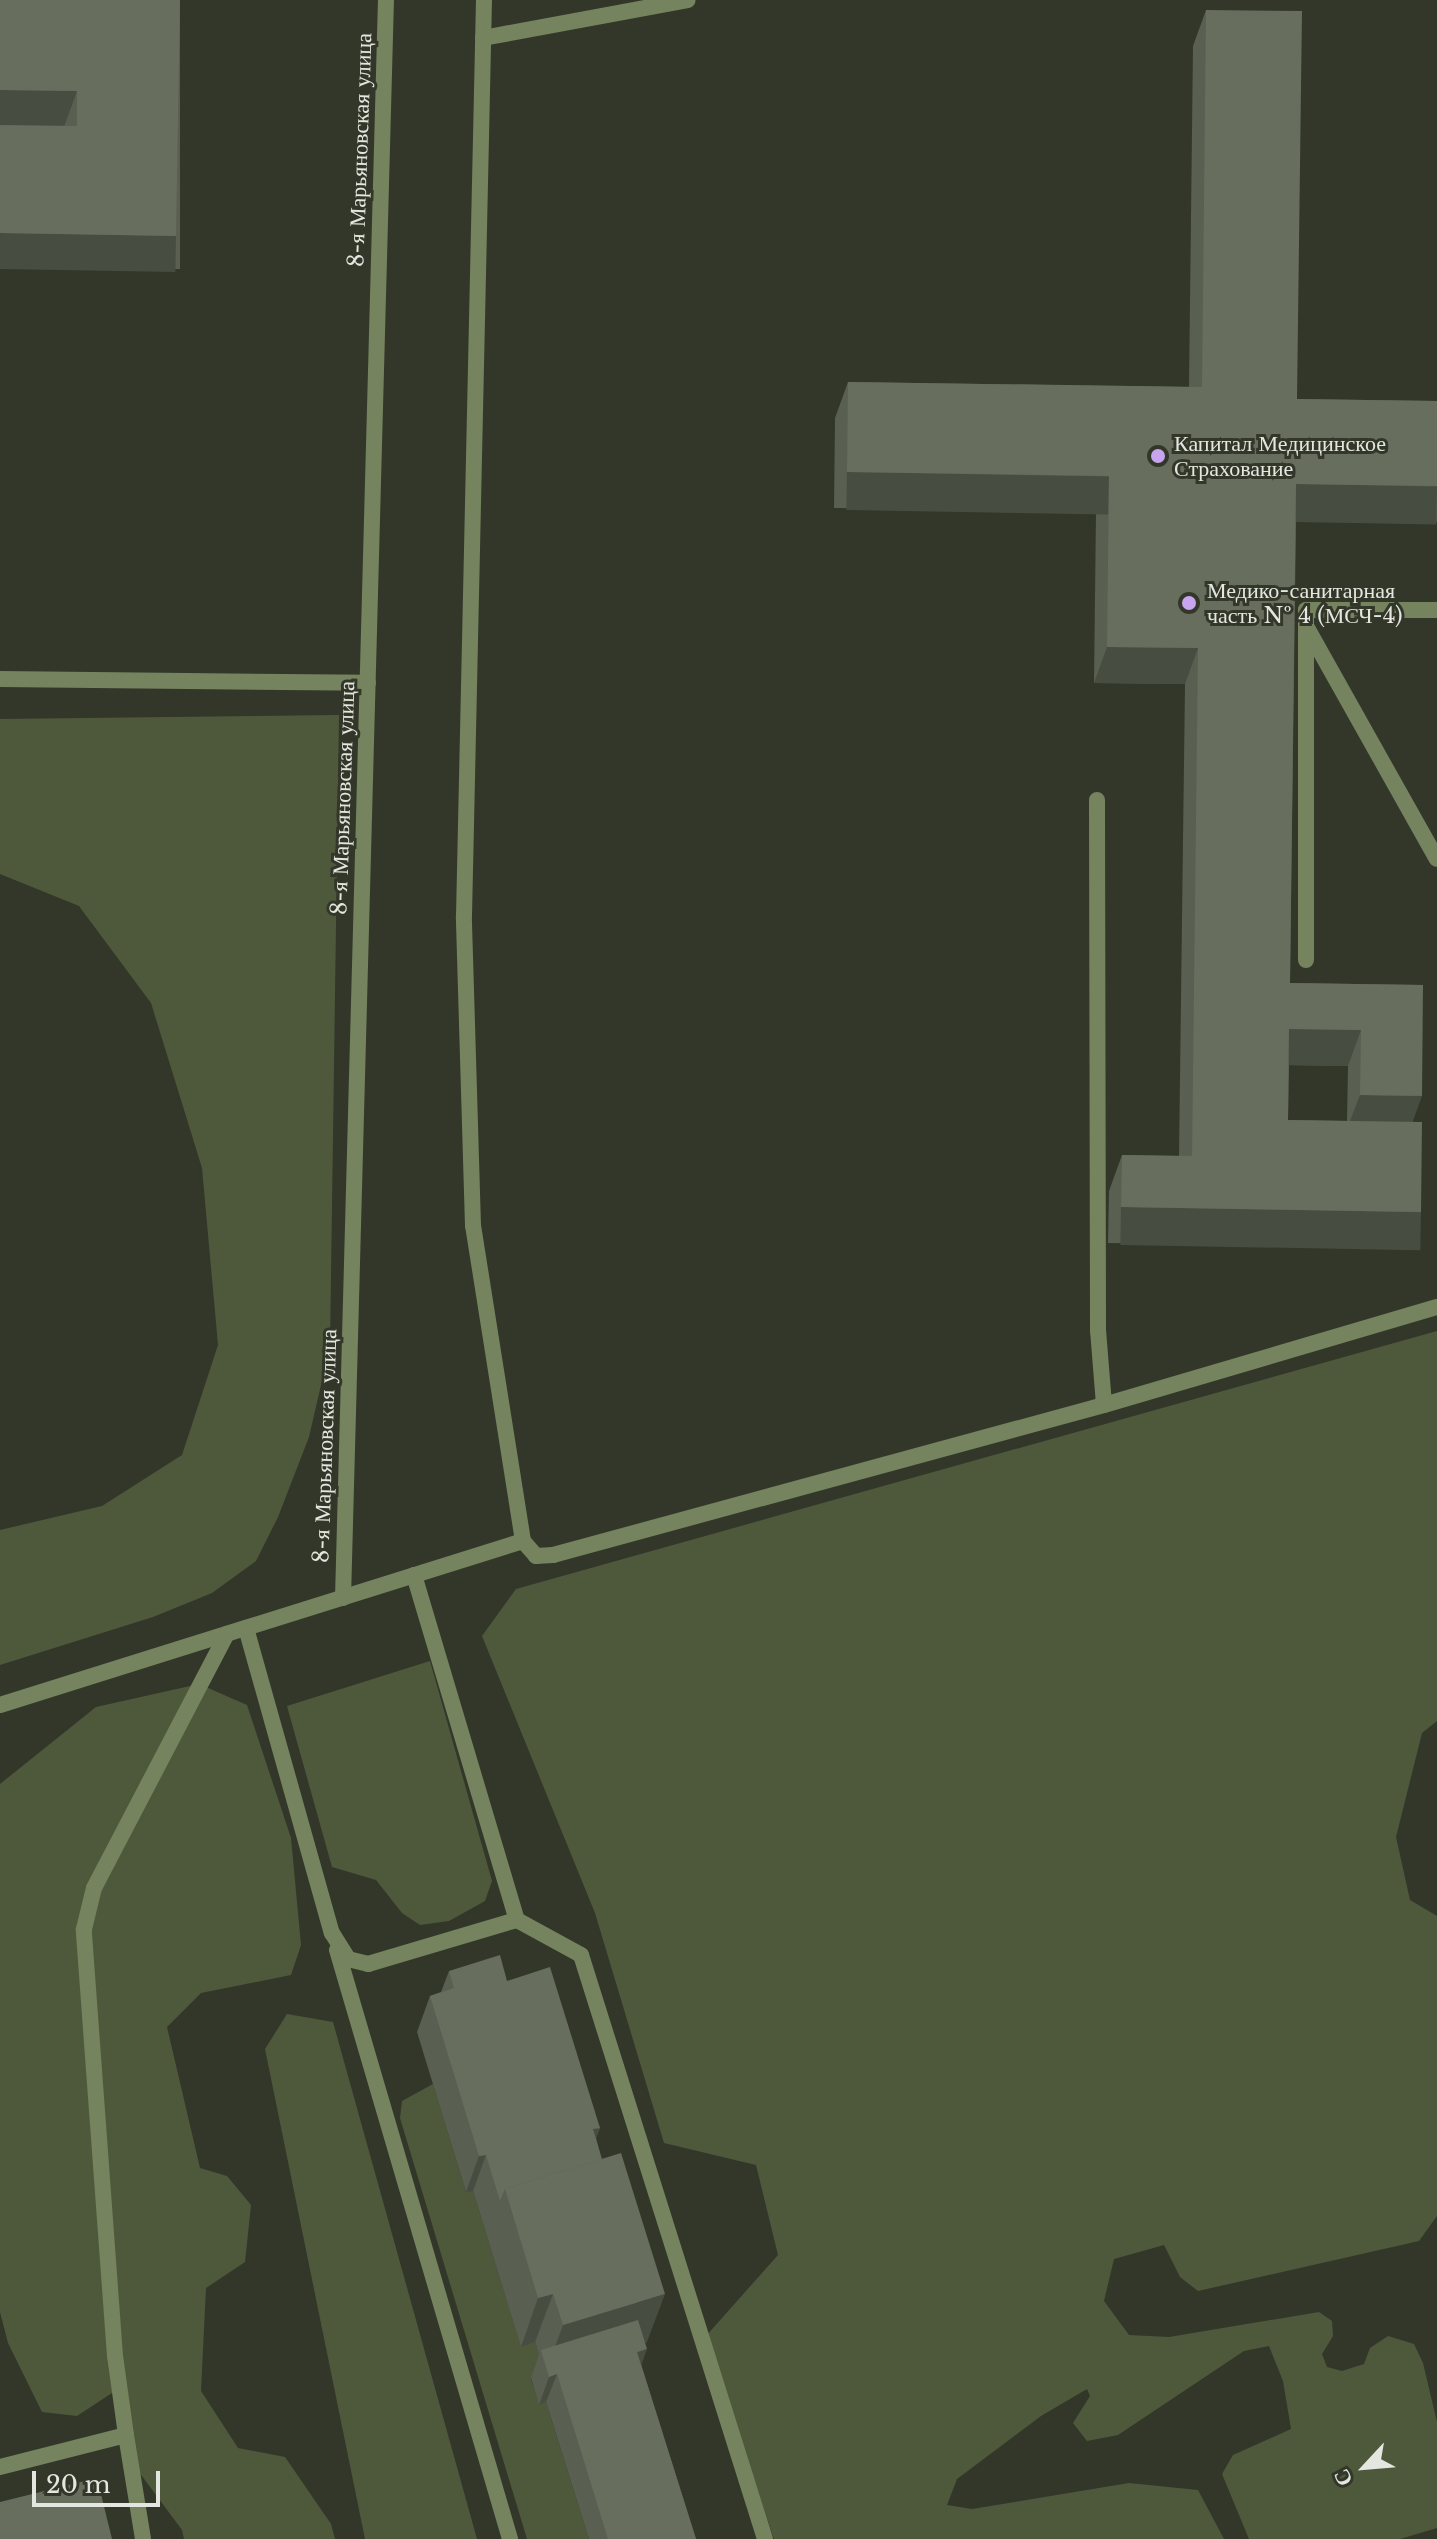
<!DOCTYPE html>
<html>
<head>
<meta charset="utf-8">
<style>
	body { margin:0 }
	#map { position:relative; width:1437px; height:2539px; overflow:hidden; background:#32372a; font-family:"Libre Baskerville",serif }
	div>[style] { position:absolute }
	[style*='--x'] { left:calc(var(--x)*1px); top:calc(var(--y)*1px); width:calc(var(--w)*1px); rotate:calc(var(--a)*1deg) }
	.green>* { inset:0; background:#4e593b }
	.service>* { height:16px; margin:-8px; padding:0 8px; transform-origin:8px; border-radius:8px; background:#75835e }
	.minor>* { height:16px; margin:-8px; padding:0 8px; transform-origin:8px; border-radius:8px; background:#75835e }
	.wall>* { inset:0; background:#595f51; transform-origin:0 0 }
	.shaded-wall>* { inset:0; background:#484d42; transform-origin:0 0 }
	.building>* { inset:0; background:#676e5e }
	.dots>* { width:22px; height:22px; translate:-50% -50%; box-sizing:border-box; border:4px solid #32372a; border-radius:50% }
	span { translate:-50% -50%; white-space:nowrap; text-align:center; line-height:1.15; -webkit-text-stroke:6px #32372a; paint-order:stroke }
	.street-label { font-size:22px; color:#e4e7df }
	.poi-label { font-size:22px; color:#e4e7df }
	.left { translate:0 -50%; text-align:left }
	.north { position:absolute; left:1325px; top:2427px; width:80px; height:80px; -webkit-text-stroke:6px #32372a; paint-order:stroke; rotate:244deg; font-size:22px; font-weight:700; line-height:32px; text-align:center; color:#e4e7df }
	.north::after { content:''; display:block; margin:auto; width:28px; height:36px; background:#e4e7df; clip-path:polygon(50% 0,100% 100%,50% 72%,0 100%) }
	.scale { position:absolute; left:32px; top:2471px; width:128px; height:36px; box-sizing:border-box; border:4px solid #e4e7df; border-top:0; padding-left:10px; font-size:24px; line-height:28px; white-space:nowrap; color:#e4e7df; -webkit-text-stroke:6px #32372a; paint-order:stroke }
</style>
</head>
<body>
<div id="map">
	<div class="green">
		<i style="clip-path:polygon(339px 715px,330px 1346px,309px 1437px,278px 1517px,256px 1561px,212px 1593px,153px 1617px,0 1665px,0 1530px,102px 1506px,182px 1455px,218px 1345px,202px 1168px,151px 1003px,79px 906px,0 874px,0 719px)"></i>
		<i style="clip-path:polygon(1437px 1331px,1437px 1721px,1422px 1733px,1396px 1837px,1410px 1900px,1437px 1916px,1437px 2216px,1419px 2241px,1198px 2291px,1180px 2277px,1164px 2245px,1114px 2259px,1104px 2301px,1129px 2335px,1169px 2337px,1319px 2312px,1332px 2321px,1333px 2336px,1322px 2354px,1327px 2367px,1342px 2371px,1364px 2364px,1370px 2348px,1388px 2336px,1414px 2344px,1423px 2363px,1437px 2422px,1437px 2528px,1400px 2539px,1249px 2539px,1222px 2474px,1233px 2455px,1291px 2429px,1283px 2381px,1269px 2346px,1244px 2351px,1118px 2435px,1087px 2441px,1073px 2423px,1090px 2396px,1087px 2389px,1041px 2416px,957px 2479px,947px 2505px,972px 2509px,1129px 2483px,1198px 2490px,1224px 2539px,774px 2539px,706px 2336px,778px 2255px,756px 2165px,664px 2143px,595px 1913px,482px 1636px,516px 1589px)"></i>
		<i style="clip-path:polygon(430px 1661px,492px 1881px,485px 1901px,449px 1921px,420px 1925px,402px 1913px,376px 1880px,332px 1867px,287px 1706px)"></i>
		<i style="clip-path:polygon(199px 1684px,247px 1705px,291px 1838px,301px 1945px,291px 1975px,201px 1993px,167px 2027px,200px 2168px,227px 2176px,251px 2205px,245px 2262px,206px 2288px,201px 2391px,238px 2448px,285px 2457px,331px 2524px,335px 2539px,184px 2539px,182px 2530px,136px 2468px,126px 2399px,112px 2393px,77px 2416px,42px 2412px,8px 2343px,0 2312px,0 1784px,96px 1707px)"></i>
		<i style="clip-path:polygon(287px 2014px,333px 2022px,477px 2539px,365px 2539px,265px 2049px)"></i>
		<i style="clip-path:polygon(433px 2084px,466px 2192px,473px 2191px,521px 2346px,535px 2342px,545px 2373px,531px 2379px,539px 2404px,546px 2402px,589px 2539px,527px 2539px,400px 2118px,402px 2101px)"></i>
	</div>
	<div class="service">
		<i style="--x:483;--y:38;--w:208;--a:-10.5"></i>
		<i style="--x:1306;--y:626;--w:267;--a:60.7"></i>
		<i style="--x:0;--y:679;--w:368;--a:0.6"></i>
		<i style="--x:1097;--y:800;--w:530;--a:89.89"></i>
		<i style="--x:1098;--y:1330;--w:75;--a:85.4"></i>
		<i style="--x:1104;--y:1405;--w:347;--a:-16.4"></i>
		<i style="--x:1306;--y:960;--w:350;--a:-90"></i>
		<i style="--x:1306;--y:610;--w:131;--a:0"></i>
		<i style="--x:523;--y:1541;--w:20;--a:49"></i>
		<i style="--x:536;--y:1556;--w:17;--a:-3"></i>
		<i style="--x:553;--y:1555;--w:571;--a:-15.23"></i>
		<i style="--x:414;--y:1575;--w:360;--a:73.4"></i>
		<i style="--x:246;--y:1628;--w:317;--a:74.3"></i>
		<i style="--x:332;--y:1933;--w:31;--a:58"></i>
		<i style="--x:348;--y:1959;--w:21;--a:14"></i>
		<i style="--x:368;--y:1964;--w:155;--a:-16.5"></i>
		<i style="--x:517;--y:1920;--w:73;--a:28.7"></i>
		<i style="--x:581;--y:1955;--w:612;--a:72.51"></i>
		<i style="--x:337;--y:1950;--w:614;--a:73.63"></i>
		<i style="--x:126;--y:2435;--w:105;--a:80.7"></i>
	</div>
	<div class="minor">
		<i style="--x:343;--y:1598;--w:1599;--a:-88.46"></i>
		<i style="--x:0;--y:1705;--w:548;--a:-17.41"></i>
		<i style="--x:523;--y:1541;--w:319;--a:-99"></i>
		<i style="--x:473;--y:1226;--w:310;--a:-91.7"></i>
		<i style="--x:464;--y:916;--w:916;--a:-88.75"></i>
		<i style="--x:0;--y:2467;--w:130;--a:-14.3"></i>
		<i style="--x:126;--y:2435;--w:80;--a:-97.9"></i>
		<i style="--x:115;--y:2356;--w:428;--a:-94.2"></i>
		<i style="--x:84;--y:1929;--w:42;--a:-76.3"></i>
		<i style="--x:94;--y:1888;--w:287;--a:-62.4"></i>
	</div>
	<div class="wall">
		<i style="left:0;top:0;width:180px;height:269px"></i>
		<i style="clip-path:polygon(evenodd,1206px 10px,1297px 399px,1437px 401px,1437px 522px,1296px 520px,1290px 983px,1423px 985px,1412px 1122px,1421px 1212px,1408px 1247px,1108px 1243px,1109px 1191px,1122px 1155px,1179px 1156px,1185px 684px,1094px 683px,1096px 511px,834px 508px,835px 418px,848px 382px,1189px 387px,1193px 46px,1206px 10px,1289px 1065px,1348px 1066px,1347px 1121px,1288px 1120px,1289px 1065px)"></i>
		<i style="clip-path:polygon(449px 1971px,507px 1981px,600px 2128px,596px 2138px,647px 2342px,645px 2343px,641px 2364px,696px 2539px,589px 2539px,546px 2402px,539px 2405px,531px 2378px,539px 2355px,535px 2342px,521px 2347px,473px 2191px,466px 2192px,417px 2032px,430px 1996px,441px 1992px)"></i>
	</div>
	<div class="shaded-wall">
		<i style="clip-path:polygon(0 90px,77px 91px,64px 127px,0 126px)"></i>
		<i style="left:0;top:233px;width:176px;height:36px;rotate:1deg"></i>
		<i style="left:847px;top:472px;width:262px;height:38px;rotate:1deg"></i>
		<i style="left:1296px;top:484px;width:141px;height:38px;rotate:1deg"></i>
		<i style="clip-path:polygon(1107px 647px,1198px 648px,1185px 684px,1094px 683px)"></i>
		<i style="clip-path:polygon(1289px 1029px,1361px 1030px,1348px 1066px,1276px 1065px)"></i>
		<i style="clip-path:polygon(1360px 1095px,1422px 1096px,1409px 1132px,1346px 1131px)"></i>
		<i style="left:1121px;top:1207px;width:300px;height:38px;rotate:1deg"></i>
		<i style="clip-path:polygon(600px 2128px,587px 2163px,593px 2129px)"></i>
		<i style="clip-path:polygon(486px 2155px,473px 2191px,466px 2192px,479px 2156px)"></i>
		<i style="clip-path:polygon(553px 2294px,535px 2342px,521px 2347px,538px 2298px)"></i>
		<i style="clip-path:polygon(665px 2294px,647px 2342px,548px 2372px,547px 2369px,563px 2325px)"></i>
		<i style="clip-path:polygon(647px 2349px,637px 2377px,637px 2352px)"></i>
		<i style="clip-path:polygon(557px 2374px,546px 2402px,539px 2405px,549px 2377px)"></i>
	</div>
	<div class="building">
		<i style="clip-path:polygon(0 0,180px 0,176px 236px,0 233px,0 125px,77px 126px,77px 91px,0 90px)"></i>
		<i style="clip-path:polygon(1206px 10px,1302px 11px,1297px 399px,1437px 401px,1437px 486px,1296px 484px,1290px 983px,1423px 985px,1422px 1096px,1360px 1095px,1361px 1030px,1289px 1029px,1288px 1120px,1422px 1122px,1421px 1212px,1121px 1207px,1122px 1155px,1192px 1156px,1198px 648px,1107px 647px,1109px 476px,847px 472px,848px 382px,1202px 387px)"></i>
		<i style="clip-path:polygon(500px 1955px,507px 1981px,550px 1967px,600px 2128px,593px 2129px,602px 2159px,505px 2189px,500px 2201px,486px 2155px,479px 2156px,430px 1996px,454px 1988px,449px 1971px)"></i>
		<i style="clip-path:polygon(621px 2153px,665px 2294px,563px 2325px,553px 2294px,538px 2298px,505px 2189px)"></i>
		<i style="clip-path:polygon(638px 2320px,647px 2349px,637px 2352px,696px 2539px,608px 2539px,557px 2374px,549px 2377px,541px 2350px)"></i>
		<i style="clip-path:polygon(97px 2478px,112px 2539px,0 2539px,0 2502px)"></i>
	</div>
	<div class="dots">
		<i style="left:1158px;top:456px;background:#c8a6ef"></i>
		<i style="left:1189px;top:603px;background:#c8a6ef"></i>
	</div>
	<div class="street-label">
		<span style="left:360px;top:150px;rotate:-88deg">8-я Марьяновская улица</span>
		<span style="left:343px;top:798px;rotate:-88deg">8-я Марьяновская улица</span>
		<span style="left:325px;top:1446px;rotate:-88deg">8-я Марьяновская улица</span>
	</div>
	<div class="poi-label">
		<span class="left" style="left:1174px;top:456px">Капитал Медицинское<br>Страхование</span>
		<span class="left" style="left:1207px;top:603px">Медико-санитарная<br>часть № 4 (МСЧ-4)</span>
	</div>
	<div class="north">С</div>
	<div class="scale">20 m</div>
</div>
</body>
</html>
